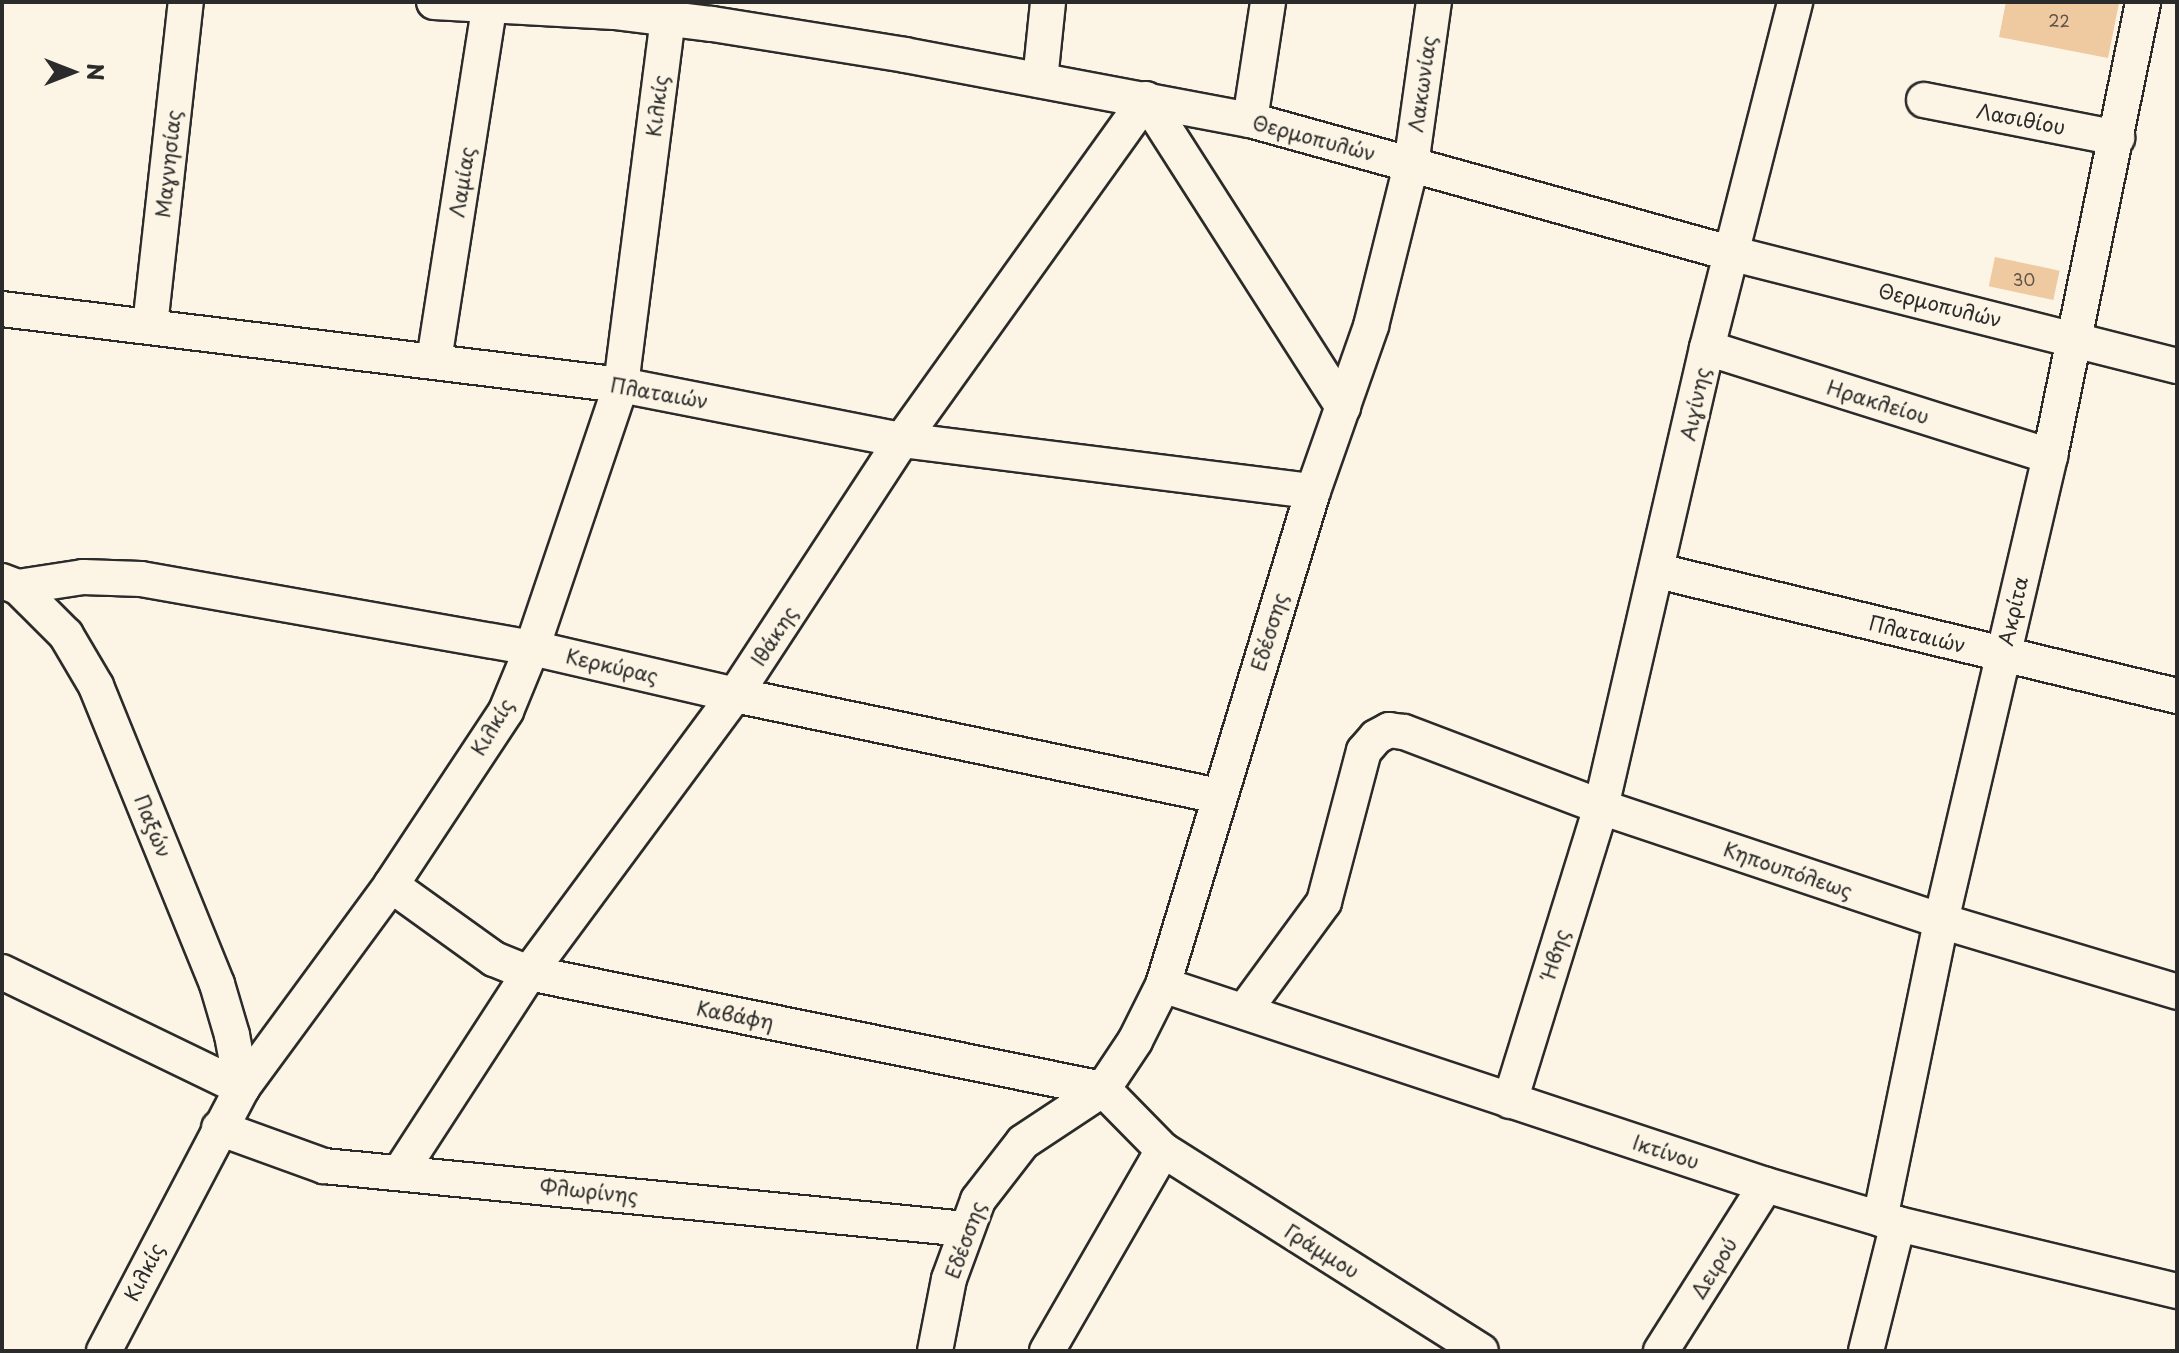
<!DOCTYPE html>
<html>
<head>
<meta charset="utf-8">
<style>
	body { margin:0 }
	#map { position:relative; width:2179px; height:1353px; overflow:hidden; background:#fcf5e5; font-family:"Playpen Sans",sans-serif }
	div>[style] { position:absolute }
	[style*='--x'] { left:calc(var(--x)*1px); top:calc(var(--y)*1px); width:calc(var(--w)*1px); rotate:calc(var(--a)*1deg) }
	.building>* { inset:0; background:#efc99f; transform-origin:0 0 }
	.roads { filter:drop-shadow(2px 0 #2b2b2b) drop-shadow(-2px 0 #2b2b2b) drop-shadow(0 2px #2b2b2b) drop-shadow(0 -2px #2b2b2b) }
	.minor>* { height:34px; margin:-17px; padding:0 17px; transform-origin:17px; border-radius:17px; background:#fcf5e5 }
	span { translate:-50% -50%; white-space:nowrap; text-align:center; line-height:1.15; -webkit-text-stroke:7px #fcf5e5; paint-order:stroke }
	.number-label { font-size:16px; color:#5c5248 }
	.number-label span { -webkit-text-stroke-width:0 }
	.street-label { font-size:20px; color:#2b2b2b }
	.frame { position:absolute; inset:0; border:4px solid #2b2b2b; pointer-events:none }
	.north { position:absolute; left:32px; top:32px; width:80px; height:80px; -webkit-text-stroke:6px #fcf5e5; paint-order:stroke; rotate:90deg; font-size:22px; font-weight:700; line-height:32px; text-align:center; color:#2b2b2b }
	.north::after { content:''; display:block; margin:auto; width:28px; height:36px; background:#2b2b2b; clip-path:polygon(50% 0,100% 100%,50% 72%,0 100%) }
</style>
</head>
<body>
<div id="map">
	<div class="building">
		<i style="clip-path:polygon(2006px 2px,2119px 3px,2108px 58px,1999px 37px)"></i>
		<i style="left:1995px;top:257px;width:66px;height:30px;rotate:12deg"></i>
	</div>
	<div class="roads">
		<div class="minor">
			<i style="--x:434;--y:2;--w:180;--a:3.2"></i>
			<i style="--x:614;--y:12;--w:99;--a:7"></i>
			<i style="--x:712;--y:24;--w:195;--a:9.1"></i>
			<i style="--x:905;--y:55;--w:351;--a:10.7"></i>
			<i style="--x:1250;--y:120;--w:498;--a:15.5"></i>
			<i style="--x:1730;--y:253;--w:461;--a:14.2"></i>
			<i style="--x:1040;--y:80;--w:78;--a:-84.1"></i>
			<i style="--x:1924;--y:100;--w:197;--a:11.1"></i>
			<i style="--x:1250;--y:120;--w:119;--a:-81.3"></i>
			<i style="--x:2;--y:309;--w:624;--a:7"></i>
			<i style="--x:621;--y:385;--w:286;--a:11.1"></i>
			<i style="--x:902;--y:440;--w:414;--a:7.1"></i>
			<i style="--x:150;--y:326;--w:326;--a:-83.7"></i>
			<i style="--x:1707;--y:348;--w:360;--a:17.5"></i>
			<i style="--x:434;--y:360;--w:360;--a:-81.1"></i>
			<i style="--x:1658;--y:571;--w:534;--a:13.54"></i>
			<i style="--x:2;--y:581;--w:17;--a:21"></i>
			<i style="--x:18;--y:587;--w:66;--a:-8.7"></i>
			<i style="--x:83;--y:577;--w:58;--a:2"></i>
			<i style="--x:141;--y:579;--w:397;--a:10"></i>
			<i style="--x:532;--y:648;--w:208;--a:13"></i>
			<i style="--x:735;--y:695;--w:492;--a:11.8"></i>
			<i style="--x:18;--y:587;--w:68;--a:45"></i>
			<i style="--x:66;--y:635;--w:59;--a:59.5"></i>
			<i style="--x:96;--y:686;--w:322;--a:67.9"></i>
			<i style="--x:217;--y:984;--w:53;--a:73.6"></i>
			<i style="--x:232;--y:1035;--w:54;--a:79.3"></i>
			<i style="--x:391;--y:885;--w:127;--a:35.7"></i>
			<i style="--x:494;--y:959;--w:38;--a:22"></i>
			<i style="--x:529;--y:973;--w:586;--a:11.43"></i>
			<i style="--x:2;--y:972;--w:267;--a:25.8"></i>
			<i style="--x:1163;--y:985;--w:635;--a:18.35"></i>
			<i style="--x:1766;--y:1185;--w:138;--a:16.5"></i>
			<i style="--x:1898;--y:1224;--w:287;--a:13.5"></i>
			<i style="--x:1244;--y:1011;--w:135;--a:-53.7"></i>
			<i style="--x:1324;--y:902;--w:156;--a:-75.2"></i>
			<i style="--x:1364;--y:751;--w:18;--a:-49"></i>
			<i style="--x:1376;--y:737;--w:15;--a:-28"></i>
			<i style="--x:1389;--y:730;--w:15;--a:8"></i>
			<i style="--x:1404;--y:732;--w:211;--a:20.8"></i>
			<i style="--x:1601;--y:807;--w:359;--a:18.5"></i>
			<i style="--x:1941;--y:921;--w:246;--a:16.7"></i>
			<i style="--x:1103;--y:1089;--w:86;--a:45.5"></i>
			<i style="--x:1163;--y:1150;--w:376;--a:32.3"></i>
			<i style="--x:1510;--y:1101;--w:308;--a:-72.8"></i>
			<i style="--x:1601;--y:807;--w:471;--a:-77"></i>
			<i style="--x:1707;--y:348;--w:357;--a:-75.7"></i>
			<i style="--x:219;--y:1128;--w:112;--a:19.9"></i>
			<i style="--x:324;--y:1166;--w:644;--a:5.61"></i>
			<i style="--x:400;--y:1172;--w:237;--a:-57"></i>
			<i style="--x:529;--y:973;--w:346;--a:-53.5"></i>
			<i style="--x:735;--y:695;--w:305;--a:-56.8"></i>
			<i style="--x:902;--y:440;--w:419;--a:-54.4"></i>
			<i style="--x:1146;--y:99;--w:366;--a:57.4"></i>
			<i style="--x:1880;--y:1219;--w:304;--a:-78.4"></i>
			<i style="--x:1941;--y:921;--w:478;--a:-76.8"></i>
			<i style="--x:2050;--y:456;--w:463;--a:-78.4"></i>
			<i style="--x:104;--y:1351;--w:297;--a:-62.3"></i>
			<i style="--x:242;--y:1088;--w:252;--a:-53.7"></i>
			<i style="--x:391;--y:885;--w:209;--a:-56.5"></i>
			<i style="--x:506;--y:711;--w:68;--a:-67.6"></i>
			<i style="--x:532;--y:648;--w:278;--a:-71.3"></i>
			<i style="--x:621;--y:385;--w:370;--a:-82.7"></i>
			<i style="--x:935;--y:1351;--w:73;--a:-79"></i>
			<i style="--x:949;--y:1279;--w:84;--a:-69.8"></i>
			<i style="--x:978;--y:1200;--w:73;--a:-52.2"></i>
			<i style="--x:1023;--y:1142;--w:96;--a:-33.5"></i>
			<i style="--x:1103;--y:1089;--w:58;--a:-56.3"></i>
			<i style="--x:1135;--y:1041;--w:63;--a:-63.4"></i>
			<i style="--x:1163;--y:985;--w:516;--a:-73.11"></i>
			<i style="--x:1313;--y:491;--w:175;--a:-70.6"></i>
			<i style="--x:1371;--y:326;--w:166;--a:-76"></i>
			<i style="--x:1411;--y:165;--w:165;--a:-82"></i>
			<i style="--x:1047;--y:1351;--w:232;--a:-60"></i>
			<i style="--x:1661;--y:1351;--w:196;--a:-57.7"></i>
			<i style="--x:1866;--y:1351;--w:131;--a:-75.9"></i>
		</div>
	</div>
	<div class="number-label">
		<span style="left:2059px;top:20px">22</span>
		<span style="left:2024px;top:279px">30</span>
	</div>
	<div class="street-label">
		<span style="left:1422px;top:84px;rotate:-82deg">Λακωνίας</span>
		<span style="left:657px;top:106px;rotate:-83deg">Κιλκίς</span>
		<span style="left:2021px;top:119px;rotate:11deg">Λασιθίου</span>
		<span style="left:1314px;top:138px;rotate:15deg">Θερμοπυλών</span>
		<span style="left:168px;top:164px;rotate:-84deg">Μαγνησίας</span>
		<span style="left:462px;top:182px;rotate:-81deg">Λαμίας</span>
		<span style="left:1940px;top:305px;rotate:14deg">Θερμοπυλών</span>
		<span style="left:659px;top:393px;rotate:10deg">Πλαταιών</span>
		<span style="left:1878px;top:402px;rotate:17deg">Ηρακλείου</span>
		<span style="left:1695px;top:404px;rotate:-78deg">Αιγίνης</span>
		<span style="left:2013px;top:611px;rotate:-77deg">Ακρίτα</span>
		<span style="left:1269px;top:632px;rotate:-73deg">Εδέσσης</span>
		<span style="left:1917px;top:634px;rotate:14deg">Πλαταιών</span>
		<span style="left:774px;top:636px;rotate:-57deg">Ιθάκης</span>
		<span style="left:612px;top:666px;rotate:13deg">Κερκύρας</span>
		<span style="left:492px;top:727px;rotate:-59deg">Κιλκίς</span>
		<span style="left:153px;top:826px;rotate:68deg">Παξών</span>
		<span style="left:1788px;top:870px;rotate:19deg">Κηπουπόλεως</span>
		<span style="left:1555px;top:954px;rotate:-73deg">Ήβης</span>
		<span style="left:735px;top:1015px;rotate:11deg">Καβάφη</span>
		<span style="left:1666px;top:1152px;rotate:18deg">Ικτίνου</span>
		<span style="left:589px;top:1191px;rotate:6deg">Φλωρίνης</span>
		<span style="left:965px;top:1240px;rotate:-70deg">Εδέσσης</span>
		<span style="left:1322px;top:1251px;rotate:32deg">Γράμμου</span>
		<span style="left:1714px;top:1268px;rotate:-58deg">Δειρού</span>
		<span style="left:144px;top:1272px;rotate:-63deg">Κιλκίς</span>
	</div>
	<div class="frame"></div>
	<div class="north">N</div>
</div>
</body>
</html>
